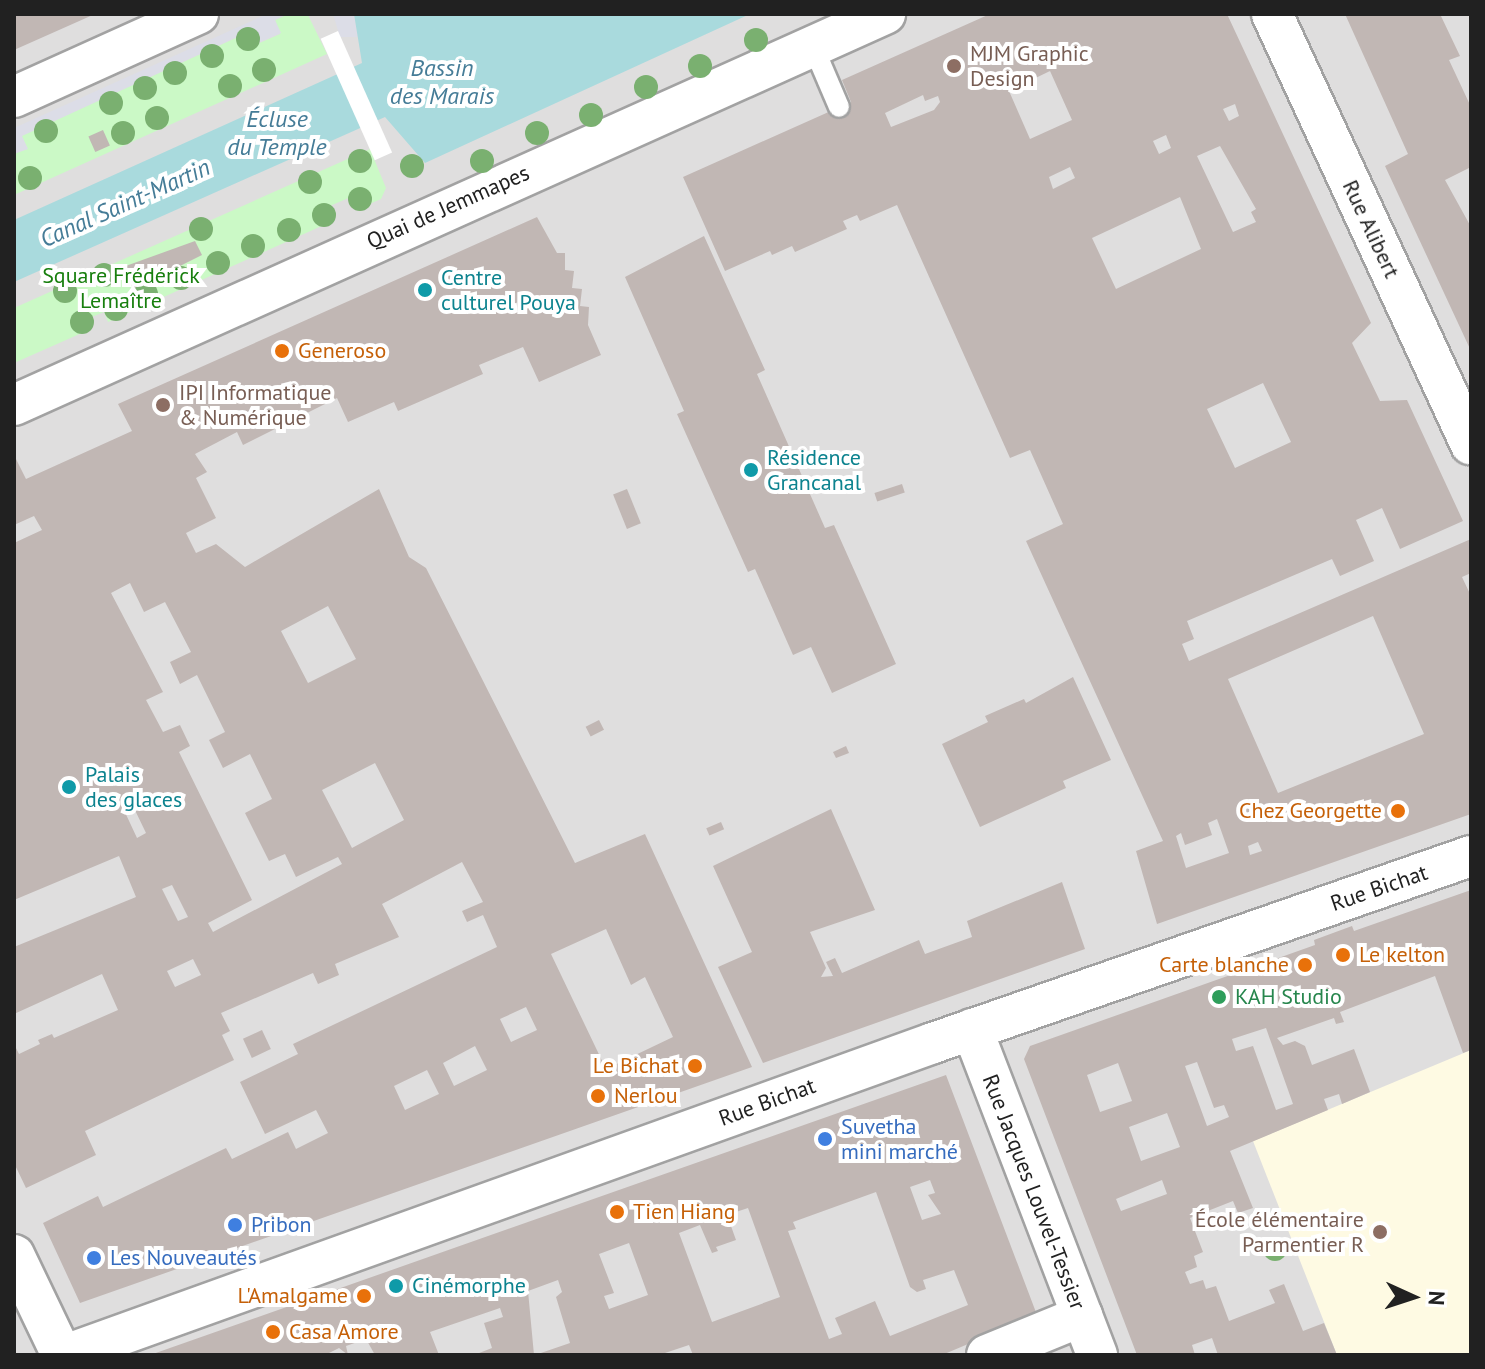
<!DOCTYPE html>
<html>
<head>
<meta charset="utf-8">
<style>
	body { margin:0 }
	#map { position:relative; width:1485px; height:1369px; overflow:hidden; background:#f1ece7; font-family:"PT Sans",sans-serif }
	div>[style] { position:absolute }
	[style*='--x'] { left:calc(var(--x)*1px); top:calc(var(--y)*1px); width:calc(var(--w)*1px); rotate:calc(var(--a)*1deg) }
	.residential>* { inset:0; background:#dfdede; transform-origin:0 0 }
	.education>* { inset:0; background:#fefae3 }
	.park>* { inset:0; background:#cbf9c6 }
	.plaza>* { inset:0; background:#dcdde7 }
	.water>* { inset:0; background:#a9dadd }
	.pier>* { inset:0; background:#fff; transform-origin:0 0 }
	.building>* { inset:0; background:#c1b7b4; transform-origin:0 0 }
	.roads { filter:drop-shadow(2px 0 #a2a2a2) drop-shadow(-2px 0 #a2a2a2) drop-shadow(0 2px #a2a2a2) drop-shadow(0 -2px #a2a2a2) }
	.lane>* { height:20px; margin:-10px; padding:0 10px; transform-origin:10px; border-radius:10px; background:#fff }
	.street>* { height:40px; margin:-20px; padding:0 20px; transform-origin:20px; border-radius:20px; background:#fff }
	.trees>* { width:24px; height:24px; margin:-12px; border-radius:50%; background:#7ab070 }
	.dots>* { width:22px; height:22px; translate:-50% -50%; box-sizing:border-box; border:4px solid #fff; border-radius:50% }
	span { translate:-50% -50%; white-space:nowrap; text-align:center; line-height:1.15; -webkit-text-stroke:8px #fff; paint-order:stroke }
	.education-label { font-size:22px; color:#785e54 }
	.left { translate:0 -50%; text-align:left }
	.right { translate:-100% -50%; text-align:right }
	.street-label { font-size:22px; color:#212121 }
	.park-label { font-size:22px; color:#187f0e }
	.culture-label { font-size:22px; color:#0d838f }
	.food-label { font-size:22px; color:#c56008 }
	.leisure-label { font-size:22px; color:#27864d }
	.shop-label { font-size:22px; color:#366cbe }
	.water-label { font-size:24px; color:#457c97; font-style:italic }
	.frame { position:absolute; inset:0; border:16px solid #212121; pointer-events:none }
	.north { position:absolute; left:1373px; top:1257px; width:80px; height:80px; -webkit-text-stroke:6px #fff; paint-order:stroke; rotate:93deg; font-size:22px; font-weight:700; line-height:32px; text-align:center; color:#212121 }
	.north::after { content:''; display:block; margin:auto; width:28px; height:36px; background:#212121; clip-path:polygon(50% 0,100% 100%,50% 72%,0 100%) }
</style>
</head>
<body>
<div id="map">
	<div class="residential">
		<i style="left:14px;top:14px;width:1457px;height:1341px"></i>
	</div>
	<div class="education">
		<i style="clip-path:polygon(1471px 1050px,1471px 1355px,1337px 1355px,1253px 1141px)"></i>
	</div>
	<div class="park">
		<i style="clip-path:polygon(288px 14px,308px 15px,327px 54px,14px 195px,14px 154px,27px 148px,21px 136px,251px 31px,257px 44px,280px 34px,275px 20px)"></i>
		<i style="clip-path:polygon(370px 149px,386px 188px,381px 199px,358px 209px,353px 196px,330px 206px,335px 220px,108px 322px,104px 312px,87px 319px,91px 329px,14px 363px,14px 308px)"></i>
	</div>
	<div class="plaza">
		<i style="clip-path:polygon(267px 14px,288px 14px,275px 20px,281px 33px,256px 44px,250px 31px,22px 136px,28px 149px,14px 154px,14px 128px)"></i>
		<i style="clip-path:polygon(333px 14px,354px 14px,358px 37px,340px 37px)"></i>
	</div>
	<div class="water">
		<i style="clip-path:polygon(354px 14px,750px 14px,425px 163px,385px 117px,14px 282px,14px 220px,362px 63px)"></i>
	</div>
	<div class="pier">
		<i style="left:338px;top:31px;width:133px;height:19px;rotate:66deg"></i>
	</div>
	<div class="building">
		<i style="clip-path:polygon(14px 14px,95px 14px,14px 50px)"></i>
		<i style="clip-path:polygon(evenodd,990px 14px,1227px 14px,1371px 323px,1352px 343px,1380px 401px,1407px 400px,1463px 521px,1400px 549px,1382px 508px,1356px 520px,1374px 561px,1340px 576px,1332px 559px,1187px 621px,1194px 639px,1182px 644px,1189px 661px,1471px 539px,1471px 573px,1462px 577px,1471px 596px,1471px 814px,1157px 924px,1136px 851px,1163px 841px,1026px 541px,1063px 524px,1030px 450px,1010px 458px,897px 205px,860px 221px,857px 215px,843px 221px,847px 229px,795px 252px,792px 246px,772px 255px,770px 251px,725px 271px,683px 177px,851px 102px,842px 80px,990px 14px,1050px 71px,1072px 120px,1030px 139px,1009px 91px,1050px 71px,990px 14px,923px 95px,925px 101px,938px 96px,940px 102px,934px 110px,891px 127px,885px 113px,923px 95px,990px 14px,1235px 104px,1239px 116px,1229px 121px,1223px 109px,1235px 104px,990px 14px,1166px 135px,1171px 148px,1159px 154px,1153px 141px,1166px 135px,990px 14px,1220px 146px,1256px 209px,1251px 212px,1256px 222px,1233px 232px,1197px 156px,1220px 146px,990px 14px,1070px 167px,1075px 178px,1053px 189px,1049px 177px,1070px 167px,990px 14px,1180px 197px,1201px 249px,1116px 289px,1092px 238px,1180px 197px,990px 14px,1263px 383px,1291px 442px,1235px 468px,1207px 409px,1263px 383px,990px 14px,1373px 616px,1424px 734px,1278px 793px,1228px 679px,1373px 616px,990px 14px,1217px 819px,1229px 853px,1186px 868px,1176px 836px,1181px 833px,1185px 845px,1212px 835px,1208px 823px,1217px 819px,990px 14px,1258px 842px,1262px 851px,1250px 855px,1248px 846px,1258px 842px)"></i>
		<i style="clip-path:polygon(1345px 14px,1440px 14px,1460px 56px,1449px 60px,1471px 107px,1471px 167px,1445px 180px,1471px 227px,1471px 351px,1385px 166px,1408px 154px)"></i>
		<i style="left:103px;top:130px;width:17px;height:16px;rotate:66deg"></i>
		<i style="clip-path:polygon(evenodd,537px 217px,557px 253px,565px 253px,565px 270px,574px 271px,572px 288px,582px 289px,580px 306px,589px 307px,588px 325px,601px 355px,539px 382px,523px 347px,479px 365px,483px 374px,398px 411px,394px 402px,348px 422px,337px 398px,243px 445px,237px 432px,195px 454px,207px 472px,196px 478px,216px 518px,186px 533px,196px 553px,216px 544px,245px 567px,379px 489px,409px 557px,426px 568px,575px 863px,645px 834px,752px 1067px,80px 1303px,43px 1223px,98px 1196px,103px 1207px,226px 1148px,232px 1159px,288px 1132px,296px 1149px,328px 1133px,316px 1110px,265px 1134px,240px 1082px,298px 1054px,293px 1044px,497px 947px,483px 915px,467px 922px,462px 911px,483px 902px,462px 862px,382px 904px,399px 937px,335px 964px,339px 975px,318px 984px,313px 973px,221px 1013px,230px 1031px,222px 1035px,234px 1060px,85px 1131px,96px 1155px,26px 1188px,14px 1163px,14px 1044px,19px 1054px,40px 1044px,38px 1040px,52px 1034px,54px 1038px,118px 1010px,102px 974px,14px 1014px,14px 947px,136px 897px,119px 856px,14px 900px,14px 543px,42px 530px,34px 516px,14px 525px,14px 455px,26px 479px,132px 431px,118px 404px,537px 217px,130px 583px,144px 612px,165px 602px,191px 652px,170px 662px,180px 684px,197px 675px,225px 732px,209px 740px,223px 768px,250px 754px,272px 799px,245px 813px,269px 861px,285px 854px,296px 877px,338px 857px,342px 864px,213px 932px,208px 923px,252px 900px,179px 752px,190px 746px,180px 725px,163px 732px,146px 700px,163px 692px,111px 593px,130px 583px,537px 217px,328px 606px,356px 659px,308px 683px,281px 631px,328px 606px,537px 217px,375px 763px,404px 820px,352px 848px,322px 790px,375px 763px,537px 217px,132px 804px,146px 833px,137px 838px,123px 808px,132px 804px,537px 217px,172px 885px,188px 917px,178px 921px,162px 889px,172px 885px,537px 217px,606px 929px,631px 985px,645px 977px,673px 1037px,606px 1069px,551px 954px,606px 929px,537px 217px,193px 959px,201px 975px,175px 987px,167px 971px,193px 959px,537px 217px,526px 1007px,537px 1030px,511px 1042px,500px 1019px,526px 1007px,537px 217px,475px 1046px,487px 1070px,454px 1086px,443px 1063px,475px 1046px,537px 217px,427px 1070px,439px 1094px,405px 1110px,394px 1086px,427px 1070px)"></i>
		<i style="clip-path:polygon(704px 236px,765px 370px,757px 374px,825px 528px,834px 525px,896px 664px,832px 693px,811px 647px,793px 655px,755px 569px,748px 572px,677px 414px,684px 411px,625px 277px)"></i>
		<i style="clip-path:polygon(195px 241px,202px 255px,134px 289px,123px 267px)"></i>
		<i style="left:902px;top:484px;width:9px;height:29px;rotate:72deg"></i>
		<i style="left:627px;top:489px;width:37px;height:15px;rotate:68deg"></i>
		<i style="clip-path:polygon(1073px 677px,1111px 760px,1063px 781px,1066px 788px,980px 827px,942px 744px,988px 722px,985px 716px,1024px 699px,1026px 703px)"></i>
		<i style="left:599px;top:720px;width:11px;height:15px;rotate:63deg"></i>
		<i style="clip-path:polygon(846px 746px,849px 753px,836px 758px,833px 752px)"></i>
		<i style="clip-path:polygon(831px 809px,875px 910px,810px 932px,826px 968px,821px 977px,833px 976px,826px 962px,835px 958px,842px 973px,919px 940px,925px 954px,972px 937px,967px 921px,1062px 882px,1085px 949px,763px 1063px,718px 967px,752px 952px,713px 866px)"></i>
		<i style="left:721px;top:822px;width:8px;height:16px;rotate:67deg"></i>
		<i style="clip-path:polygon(evenodd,1471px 890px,1471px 1050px,1463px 1053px,1435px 976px,1340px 1012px,1344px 1022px,1336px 1024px,1334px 1018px,1277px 1038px,1283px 1045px,1295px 1041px,1305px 1046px,1312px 1065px,1354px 1049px,1370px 1092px,1342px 1104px,1339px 1094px,1324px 1099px,1328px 1110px,1230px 1151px,1253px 1208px,1238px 1213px,1233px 1201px,1190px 1218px,1203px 1252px,1194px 1256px,1197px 1267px,1185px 1272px,1190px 1284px,1203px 1280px,1206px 1289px,1216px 1286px,1229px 1321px,1275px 1303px,1269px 1290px,1284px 1284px,1303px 1331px,1324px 1323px,1337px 1355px,1218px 1355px,1212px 1338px,1192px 1345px,1195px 1355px,1137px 1355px,1024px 1059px,1030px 1046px,1315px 945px,1314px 940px,1352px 926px,1354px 931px,1471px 890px,1266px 1028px,1293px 1104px,1276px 1110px,1253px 1046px,1236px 1051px,1232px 1039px,1266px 1028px,1471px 890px,1197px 1062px,1214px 1108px,1224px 1105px,1229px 1117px,1207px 1126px,1185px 1066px,1197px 1062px,1471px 890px,1118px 1063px,1132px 1101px,1100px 1112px,1087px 1075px,1118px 1063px,1471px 890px,1167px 1113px,1180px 1147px,1141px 1161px,1129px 1127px,1167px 1113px,1471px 890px,1162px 1180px,1167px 1194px,1121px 1211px,1116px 1199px,1162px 1180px)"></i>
		<i style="left:262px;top:1030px;width:21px;height:21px;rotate:65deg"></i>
		<i style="clip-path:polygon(evenodd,946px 1075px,1037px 1315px,942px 1355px,693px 1355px,689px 1345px,659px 1355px,535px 1355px,570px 1343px,556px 1297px,562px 1292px,558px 1280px,528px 1291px,534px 1355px,474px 1355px,492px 1348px,484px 1323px,503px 1317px,500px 1308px,430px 1332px,439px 1355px,375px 1355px,366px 1339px,346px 1346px,348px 1355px,339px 1348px,325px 1355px,150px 1355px,946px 1075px,932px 1142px,940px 1153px,926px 1158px,923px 1151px,932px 1142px,946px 1075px,930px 1180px,935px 1193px,928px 1195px,941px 1214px,922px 1220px,910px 1187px,930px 1180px,946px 1075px,876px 1192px,910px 1287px,917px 1292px,926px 1289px,923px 1280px,954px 1270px,968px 1305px,890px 1336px,875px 1301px,835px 1318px,842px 1334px,829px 1339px,788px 1231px,796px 1229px,793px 1222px,876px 1192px,946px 1075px,748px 1208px,780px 1297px,712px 1322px,679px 1233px,700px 1225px,712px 1253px,718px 1251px,716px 1247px,736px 1240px,727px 1215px,748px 1208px,946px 1075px,629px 1243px,648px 1295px,609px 1309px,604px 1296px,614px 1293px,599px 1254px,629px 1243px)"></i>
	</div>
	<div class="roads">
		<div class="lane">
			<i style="--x:813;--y:46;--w:66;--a:66.9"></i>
		</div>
		<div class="street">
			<i style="--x:1272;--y:14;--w:474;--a:65.2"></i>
			<i style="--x:14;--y:97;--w:202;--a:-24.3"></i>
			<i style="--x:14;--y:405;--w:955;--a:-24.18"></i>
			<i style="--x:972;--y:1029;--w:349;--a:69"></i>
			<i style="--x:14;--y:1255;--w:111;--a:64.4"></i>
			<i style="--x:65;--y:1355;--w:922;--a:-19.77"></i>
			<i style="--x:933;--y:1043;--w:570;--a:-19.17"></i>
			<i style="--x:987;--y:1355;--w:103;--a:-22.3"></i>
		</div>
	</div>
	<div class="trees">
		<i style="left:248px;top:39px"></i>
		<i style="left:756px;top:40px"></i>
		<i style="left:212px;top:56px"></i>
		<i style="left:700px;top:66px"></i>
		<i style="left:264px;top:70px"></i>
		<i style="left:175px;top:73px"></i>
		<i style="left:230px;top:86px"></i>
		<i style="left:646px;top:87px"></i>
		<i style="left:145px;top:88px"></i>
		<i style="left:111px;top:103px"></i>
		<i style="left:591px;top:115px"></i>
		<i style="left:157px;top:118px"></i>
		<i style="left:46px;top:131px"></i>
		<i style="left:123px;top:133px"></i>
		<i style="left:537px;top:133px"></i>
		<i style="left:360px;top:161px"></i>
		<i style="left:482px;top:161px"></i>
		<i style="left:412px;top:166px"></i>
		<i style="left:30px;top:178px"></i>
		<i style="left:310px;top:182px"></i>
		<i style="left:360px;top:199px"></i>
		<i style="left:324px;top:215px"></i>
		<i style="left:201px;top:229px"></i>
		<i style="left:289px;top:230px"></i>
		<i style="left:253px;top:246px"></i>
		<i style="left:218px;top:263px"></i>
		<i style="left:104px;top:275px"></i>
		<i style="left:181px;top:278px"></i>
		<i style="left:65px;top:291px"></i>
		<i style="left:146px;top:294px"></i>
		<i style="left:116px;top:309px"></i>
		<i style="left:82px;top:322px"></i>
		<i style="left:1275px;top:1249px"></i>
	</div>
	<div class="dots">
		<i style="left:954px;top:66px;background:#8d6e63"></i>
		<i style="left:425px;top:290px;background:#0f9aa8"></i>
		<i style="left:282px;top:351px;background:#e8710a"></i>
		<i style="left:163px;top:405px;background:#8d6e63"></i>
		<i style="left:751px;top:470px;background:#0f9aa8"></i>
		<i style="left:69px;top:787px;background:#0f9aa8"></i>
		<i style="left:1398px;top:811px;background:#e8710a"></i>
		<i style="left:1343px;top:955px;background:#e8710a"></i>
		<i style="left:1305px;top:965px;background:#e8710a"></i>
		<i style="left:1219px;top:997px;background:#2e9e5b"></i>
		<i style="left:695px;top:1066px;background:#e8710a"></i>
		<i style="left:598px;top:1096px;background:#e8710a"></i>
		<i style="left:825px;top:1139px;background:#3f7fe0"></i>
		<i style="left:617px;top:1212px;background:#e8710a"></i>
		<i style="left:235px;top:1225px;background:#3f7fe0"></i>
		<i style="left:1380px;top:1232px;background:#8d6e63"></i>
		<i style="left:94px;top:1258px;background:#3f7fe0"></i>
		<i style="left:396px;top:1286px;background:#0f9aa8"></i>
		<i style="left:364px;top:1296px;background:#e8710a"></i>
		<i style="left:273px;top:1332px;background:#e8710a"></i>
	</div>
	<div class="education-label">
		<span class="left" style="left:970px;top:66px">MJM Graphic<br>Design</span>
		<span class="left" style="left:179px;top:405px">IPI Informatique<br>&amp; Numérique</span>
		<span class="right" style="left:1364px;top:1232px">École élémentaire<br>Parmentier R</span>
	</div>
	<div class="street-label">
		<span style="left:448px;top:207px;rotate:-24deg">Quai de Jemmapes</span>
		<span style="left:1371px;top:229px;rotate:65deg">Rue Alibert</span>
		<span style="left:1379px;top:888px;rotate:-19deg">Rue Bichat</span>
		<span style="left:767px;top:1102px;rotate:-20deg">Rue Bichat</span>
		<span style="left:1034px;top:1192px;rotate:69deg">Rue Jacques Louvel-Tessier</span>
	</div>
	<div class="park-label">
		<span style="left:121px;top:288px">Square Frédérick<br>Lemaître</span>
	</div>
	<div class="culture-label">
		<span class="left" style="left:441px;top:290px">Centre<br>culturel Pouya</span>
		<span class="left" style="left:767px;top:470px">Résidence<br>Grancanal</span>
		<span class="left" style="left:85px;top:787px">Palais<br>des glaces</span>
		<span class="left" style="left:412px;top:1286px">Cinémorphe</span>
	</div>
	<div class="food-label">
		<span class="left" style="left:298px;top:351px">Generoso</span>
		<span class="right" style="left:1382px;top:811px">Chez Georgette</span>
		<span class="left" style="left:1359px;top:955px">Le kelton</span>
		<span class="right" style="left:1289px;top:965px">Carte blanche</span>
		<span class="right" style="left:679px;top:1066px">Le Bichat</span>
		<span class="left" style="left:614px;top:1096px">Nerlou</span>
		<span class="left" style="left:633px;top:1212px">Tien Hiang</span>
		<span class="right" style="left:348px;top:1296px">L'Amalgame</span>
		<span class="left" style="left:289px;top:1332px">Casa Amore</span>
	</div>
	<div class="leisure-label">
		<span class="left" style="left:1235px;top:997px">KAH Studio</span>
	</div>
	<div class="shop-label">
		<span class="left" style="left:841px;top:1139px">Suvetha<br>mini marché</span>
		<span class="left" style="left:251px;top:1225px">Pribon</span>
		<span class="left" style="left:110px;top:1258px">Les Nouveautés</span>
	</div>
	<div class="water-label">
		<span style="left:442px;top:82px">Bassin<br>des Marais</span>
		<span style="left:277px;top:133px">Écluse<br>du Temple</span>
		<span style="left:125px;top:203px;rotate:-24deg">Canal Saint-Martin</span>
	</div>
	<div class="frame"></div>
	<div class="north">N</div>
</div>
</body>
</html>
